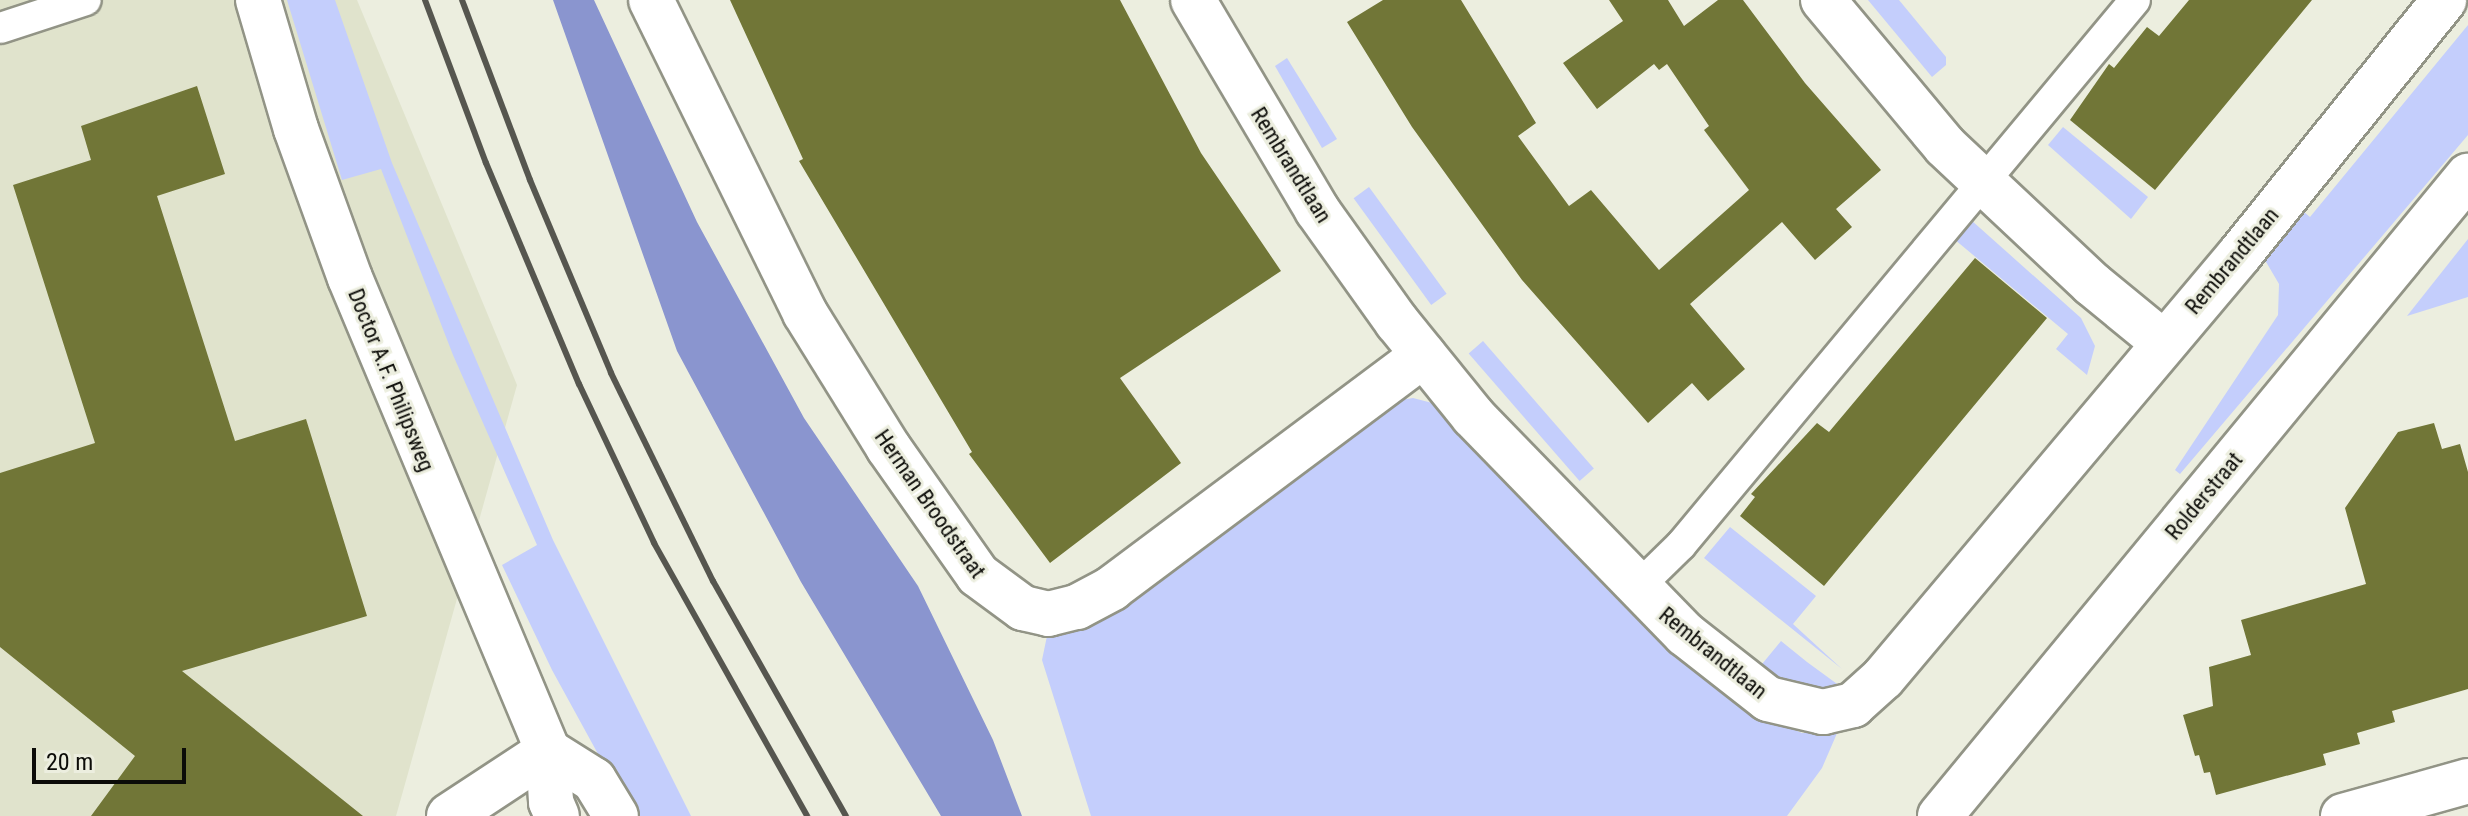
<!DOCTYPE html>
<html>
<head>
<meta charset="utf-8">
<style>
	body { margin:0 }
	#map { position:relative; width:2468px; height:816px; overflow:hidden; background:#eceedf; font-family:"Roboto Condensed",sans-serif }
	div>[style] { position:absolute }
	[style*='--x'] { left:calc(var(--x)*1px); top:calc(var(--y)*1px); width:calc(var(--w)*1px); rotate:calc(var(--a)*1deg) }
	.built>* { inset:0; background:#e0e3cc }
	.green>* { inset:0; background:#c4cefc; transform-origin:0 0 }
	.water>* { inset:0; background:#8a95cf }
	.building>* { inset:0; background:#717637 }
	.roads { filter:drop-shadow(2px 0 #929486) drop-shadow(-2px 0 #929486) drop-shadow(0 2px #929486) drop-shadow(0 -2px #929486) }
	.lane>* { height:30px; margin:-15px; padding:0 15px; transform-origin:15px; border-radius:15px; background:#fff }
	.street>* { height:44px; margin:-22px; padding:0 22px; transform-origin:22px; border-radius:22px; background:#fff }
	.secondary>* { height:44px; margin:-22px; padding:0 22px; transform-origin:22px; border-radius:22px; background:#fff }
	.rail>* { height:6px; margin:-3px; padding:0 3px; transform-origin:3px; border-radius:3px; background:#56564f }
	span { translate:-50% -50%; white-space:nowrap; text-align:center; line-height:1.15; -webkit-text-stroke:6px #eceedf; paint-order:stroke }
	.street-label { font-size:22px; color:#0c0c08 }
	.scale { position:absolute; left:32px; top:748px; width:154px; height:36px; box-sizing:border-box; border:4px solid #0c0c08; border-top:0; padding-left:10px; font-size:24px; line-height:28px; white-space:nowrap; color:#0c0c08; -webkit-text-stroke:6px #eceedf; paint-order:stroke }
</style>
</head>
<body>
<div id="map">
	<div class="built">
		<i style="clip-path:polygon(0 0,357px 0,517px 385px,396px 816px,0 816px)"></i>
	</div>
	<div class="green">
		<i style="clip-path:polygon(287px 0,335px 0,392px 163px,553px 540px,691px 816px,632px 816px,552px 670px,502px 565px,537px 545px,453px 355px,381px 169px,342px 180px)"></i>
		<i style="clip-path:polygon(1868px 0,1899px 0,1946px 57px,1946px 65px,1932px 77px)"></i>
		<i style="clip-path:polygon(2468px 25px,2468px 135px,2180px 474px,2175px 470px,2278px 315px,2279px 284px,2262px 255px,2298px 207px,2310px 217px)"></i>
		<i style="clip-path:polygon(1287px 58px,1337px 139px,1322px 148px,1275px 66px)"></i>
		<i style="clip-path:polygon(2063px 127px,2148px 197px,2131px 219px,2048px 145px)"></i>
		<i style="left:1369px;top:187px;width:132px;height:19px;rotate:54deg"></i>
		<i style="clip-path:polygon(1971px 220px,2081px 318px,2095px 346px,2087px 375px,2056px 349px,2068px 334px,1954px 239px)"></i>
		<i style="clip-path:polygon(2468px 239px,2468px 297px,2407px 316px)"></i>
		<i style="left:1483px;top:341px;width:169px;height:19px;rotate:49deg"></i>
		<i style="clip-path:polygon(1413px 398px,1436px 404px,1597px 575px,1750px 711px,1802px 733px,1838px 731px,1822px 768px,1787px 816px,1091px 816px,1042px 660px,1047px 636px,1394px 401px)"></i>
		<i style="clip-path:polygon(1730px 527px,1816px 596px,1793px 624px,1842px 669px,1704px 558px)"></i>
		<i style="clip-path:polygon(1781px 641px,1807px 662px,1844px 689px,1804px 694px,1758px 669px)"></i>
	</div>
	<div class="water">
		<i style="clip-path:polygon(553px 0,594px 0,697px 222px,804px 418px,918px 586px,993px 740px,1022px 816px,941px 816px,801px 582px,677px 351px)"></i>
	</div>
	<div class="building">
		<i style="clip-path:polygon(730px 0,1120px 0,1201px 153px,1281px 271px,1120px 378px,1181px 463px,1050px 563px,969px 454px,972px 452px,799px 161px,803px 159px)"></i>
		<i style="clip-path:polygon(1383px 0,1461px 0,1536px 123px,1518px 136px,1542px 169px,1569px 206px,1591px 190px,1659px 270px,1749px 190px,1704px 130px,1709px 126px,1667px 64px,1659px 70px,1654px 64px,1597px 109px,1563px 63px,1623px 21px,1609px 0,1668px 0,1684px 26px,1718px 0,1743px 0,1805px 83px,1881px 170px,1836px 209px,1852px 227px,1815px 260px,1782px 222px,1690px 304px,1745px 369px,1708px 401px,1692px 383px,1648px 423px,1522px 280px,1412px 127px,1347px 22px)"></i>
		<i style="clip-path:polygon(2189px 0,2312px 0,2155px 190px,2070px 120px,2109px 64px,2114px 68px,2147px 27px,2159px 36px)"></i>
		<i style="clip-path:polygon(197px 86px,225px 174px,157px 196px,235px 441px,306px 419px,367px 616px,182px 671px,363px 816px,91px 816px,135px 756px,0 647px,0 473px,95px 443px,13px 185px,91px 160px,81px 126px)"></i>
		<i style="clip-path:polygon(1975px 258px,2047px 318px,1824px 586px,1740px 516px,1755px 497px,1751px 494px,1817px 423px,1829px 432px)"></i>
		<i style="clip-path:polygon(2434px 423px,2442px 449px,2460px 444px,2468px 472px,2468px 689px,2392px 711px,2395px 722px,2357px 733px,2360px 744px,2323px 754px,2326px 765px,2216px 795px,2210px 772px,2204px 773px,2199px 755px,2195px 756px,2183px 715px,2213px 706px,2209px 667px,2251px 655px,2241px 620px,2366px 584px,2345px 508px,2398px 432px)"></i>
	</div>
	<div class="roads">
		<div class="lane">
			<i style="--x:0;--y:28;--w:90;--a:-18"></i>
			<i style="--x:1636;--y:589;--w:63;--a:-44.4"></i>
			<i style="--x:1681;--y:545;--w:709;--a:-50.2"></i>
		</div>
		<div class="street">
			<i style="--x:258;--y:0;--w:134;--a:73.6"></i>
			<i style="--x:296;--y:129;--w:158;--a:70.1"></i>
			<i style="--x:350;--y:278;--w:513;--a:67.29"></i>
			<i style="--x:548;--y:751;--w:51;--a:86.6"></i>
			<i style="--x:551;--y:802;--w:15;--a:67"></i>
			<i style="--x:651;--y:0;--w:349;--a:63.8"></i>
			<i style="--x:805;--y:313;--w:158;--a:58.2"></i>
			<i style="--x:888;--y:447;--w:156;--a:54.9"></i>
			<i style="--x:978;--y:575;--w:56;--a:36.3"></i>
			<i style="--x:1023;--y:608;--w:26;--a:13"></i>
			<i style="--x:1048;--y:614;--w:30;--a:-14"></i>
			<i style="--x:1077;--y:607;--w:40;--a:-28"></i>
			<i style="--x:1112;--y:588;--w:389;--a:-36.8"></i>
			<i style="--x:1193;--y:0;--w:244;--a:59.4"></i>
			<i style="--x:1317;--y:210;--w:138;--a:54.5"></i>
			<i style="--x:1397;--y:322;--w:121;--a:51"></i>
			<i style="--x:1473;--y:416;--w:304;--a:45.8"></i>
			<i style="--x:1685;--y:634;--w:105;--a:38.1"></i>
			<i style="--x:1768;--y:699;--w:57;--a:13.3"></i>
			<i style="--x:1823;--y:712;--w:31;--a:-13"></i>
			<i style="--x:1853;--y:705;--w:40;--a:-42"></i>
			<i style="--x:1883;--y:678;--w:554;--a:-49.9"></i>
			<i style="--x:2240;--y:254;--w:326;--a:-51.2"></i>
			<i style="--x:1823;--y:0;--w:190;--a:50.1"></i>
			<i style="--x:1945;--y:146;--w:202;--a:43.2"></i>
			<i style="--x:2092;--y:284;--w:93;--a:39.3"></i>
			<i style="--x:548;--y:751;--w:54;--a:32.2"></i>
			<i style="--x:594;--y:780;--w:42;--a:58.6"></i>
			<i style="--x:449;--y:816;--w:118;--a:-33.3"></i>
			<i style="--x:2343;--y:816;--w:130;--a:-15.6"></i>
		</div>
		<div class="secondary">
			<i style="--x:1940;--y:816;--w:830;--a:-50.48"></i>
		</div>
	</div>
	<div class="rail">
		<i style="--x:425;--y:0;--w:174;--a:69.5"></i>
		<i style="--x:486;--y:163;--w:240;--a:67.2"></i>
		<i style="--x:579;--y:384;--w:176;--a:64.7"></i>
		<i style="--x:654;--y:543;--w:313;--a:60.7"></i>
		<i style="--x:462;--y:0;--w:192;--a:69.3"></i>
		<i style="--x:530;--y:180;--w:209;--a:67.2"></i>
		<i style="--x:611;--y:373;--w:232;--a:63.9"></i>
		<i style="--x:713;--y:581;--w:270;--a:60.5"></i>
	</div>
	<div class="street-label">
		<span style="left:1291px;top:165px;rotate:58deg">Rembrandtlaan</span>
		<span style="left:2232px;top:261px;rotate:-50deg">Rembrandtlaan</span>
		<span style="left:391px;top:380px;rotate:68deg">Doctor A.F. Philipsweg</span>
		<span style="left:2204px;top:496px;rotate:-50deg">Rolderstraat</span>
		<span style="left:930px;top:504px;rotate:55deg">Herman Broodstraat</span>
		<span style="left:1713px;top:653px;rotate:39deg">Rembrandtlaan</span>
	</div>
	<div class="scale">20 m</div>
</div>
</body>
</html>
